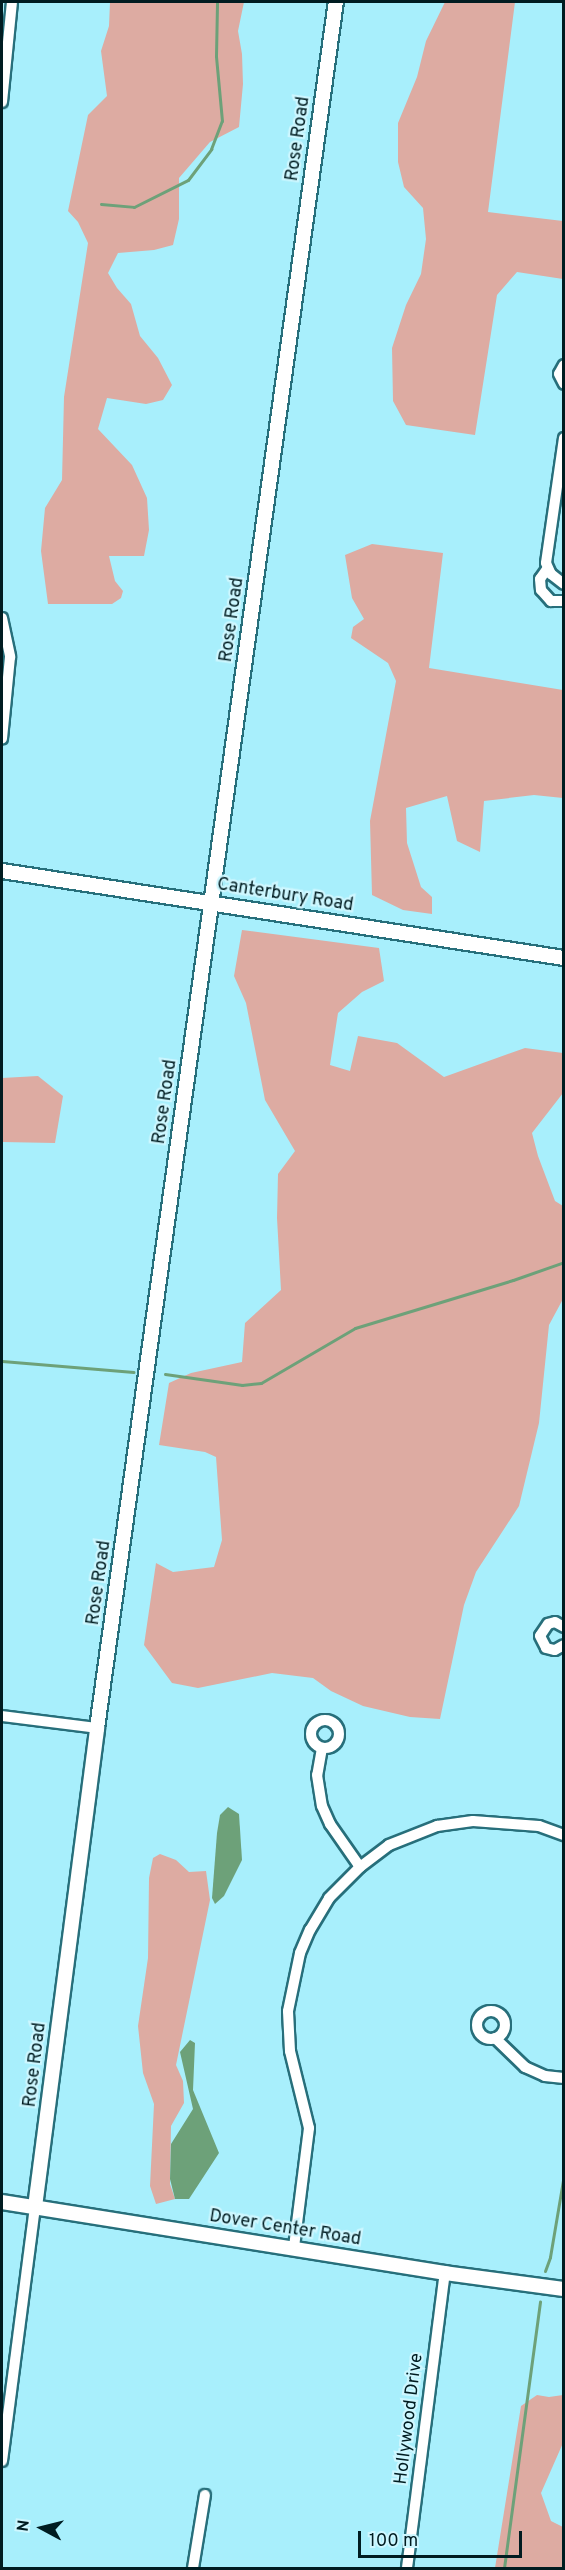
<!DOCTYPE html>
<html>
<head>
<meta charset="utf-8">
<style>
	body { margin:0 }
	#map { position:relative; width:565px; height:2570px; overflow:hidden; background:#a8effc; font-family:Overpass,sans-serif }
	div>[style] { position:absolute }
	[style*='--x'] { left:calc(var(--x)*1px); top:calc(var(--y)*1px); width:calc(var(--w)*1px); rotate:calc(var(--a)*1deg) }
	.green>* { inset:0; background:#ddaba2 }
	.water>* { inset:0; background:#6da179 }
	.stream>* { height:3px; margin:-1.5px; padding:0 1.5px; transform-origin:1.5px; border-radius:1.5px; background:#6da179 }
	.roads { filter:drop-shadow(2px 0 #276f7b) drop-shadow(-2px 0 #276f7b) drop-shadow(0 2px #276f7b) drop-shadow(0 -2px #276f7b) }
	.minor>* { height:10px; margin:-5px; padding:0 5px; transform-origin:5px; border-radius:5px; background:#fff }
	.minor>.ring { margin:-5px; padding:0; box-sizing:content-box; background:none; border:10px solid #fff; border-radius:50% }
	.tertiary>* { height:14px; margin:-7px; padding:0 7px; transform-origin:7px; border-radius:7px; background:#fff }
	span { translate:-50% -50%; white-space:nowrap; text-align:center; line-height:1.15; -webkit-text-stroke:4.5px #cef7ff; paint-order:stroke }
	.street-label { font-size:18px; color:#001c21 }
	.frame { position:absolute; inset:0; border:3px solid #001c21; pointer-events:none }
	.north { position:absolute; left:12px; top:2498px; width:60px; height:60px; -webkit-text-stroke:4px #cef7ff; paint-order:stroke; rotate:277deg; font-size:16px; font-weight:700; line-height:24px; text-align:center; color:#001c21 }
	.north::after { content:''; display:block; margin:auto; width:21px; height:27px; background:#001c21; clip-path:polygon(50% 0,100% 100%,50% 72%,0 100%) }
	.scale { position:absolute; left:358px; top:2531px; width:164px; height:27px; box-sizing:border-box; border:3px solid #001c21; border-top:0; padding-left:8px; font-size:18px; line-height:21px; white-space:nowrap; color:#001c21; -webkit-text-stroke:4px #cef7ff; paint-order:stroke }
</style>
</head>
<body>
<div id="map">
	<div class="green">
		<i style="clip-path:polygon(110px 2px,244px 2px,238px 31px,242px 54px,243px 84px,239px 127px,210px 142px,179px 178px,179px 219px,173px 245px,154px 250px,118px 253px,108px 273px,117px 288px,131px 304px,140px 336px,158px 358px,172px 385px,163px 400px,146px 404px,107px 398px,98px 429px,132px 465px,147px 498px,149px 530px,144px 556px,109px 556px,115px 581px,123px 591px,121px 598px,112px 604px,48px 604px,41px 551px,45px 508px,62px 480px,64px 397px,88px 243px,78px 222px,68px 211px,88px 115px,107px 96px,101px 51px,109px 26px)"></i>
		<i style="clip-path:polygon(445px 2px,515px 2px,488px 212px,563px 221px,563px 279px,517px 272px,497px 295px,475px 435px,406px 425px,393px 401px,392px 348px,406px 305px,421px 274px,426px 239px,423px 208px,404px 187px,398px 162px,398px 123px,417px 77px,426px 41px)"></i>
		<i style="clip-path:polygon(372px 544px,443px 553px,429px 668px,563px 690px,563px 798px,534px 795px,484px 801px,480px 852px,457px 841px,447px 796px,406px 808px,407px 843px,421px 887px,432px 897px,432px 914px,403px 910px,372px 895px,370px 821px,396px 681px,388px 663px,351px 638px,353px 627px,364px 619px,352px 598px,345px 555px)"></i>
		<i style="clip-path:polygon(242px 930px,379px 948px,384px 981px,362px 992px,338px 1013px,330px 1065px,350px 1071px,358px 1036px,397px 1043px,444px 1077px,525px 1048px,563px 1053px,563px 1093px,532px 1133px,538px 1156px,555px 1201px,563px 1206px,563px 1299px,549px 1325px,539px 1423px,519px 1506px,476px 1572px,464px 1605px,440px 1719px,410px 1717px,363px 1706px,331px 1691px,313px 1678px,272px 1673px,198px 1688px,172px 1683px,144px 1645px,156px 1563px,173px 1572px,214px 1567px,222px 1540px,216px 1457px,205px 1452px,159px 1445px,169px 1383px,191px 1373px,242px 1362px,245px 1323px,281px 1290px,277px 1218px,278px 1174px,295px 1151px,265px 1100px,246px 1003px,234px 976px)"></i>
		<i style="clip-path:polygon(38px 1076px,63px 1096px,55px 1143px,2px 1142px,2px 1078px)"></i>
		<i style="clip-path:polygon(160px 1854px,176px 1860px,189px 1872px,206px 1871px,210px 1900px,176px 2065px,183px 2081px,184px 2103px,171px 2126px,170px 2184px,175px 2199px,156px 2204px,150px 2186px,154px 2104px,143px 2073px,138px 2026px,148px 1958px,149px 1878px,153px 1858px)"></i>
		<i style="clip-path:polygon(537px 2395px,549px 2397px,563px 2395px,563px 2443px,541px 2493px,551px 2521px,563px 2527px,563px 2568px,495px 2568px,521px 2406px)"></i>
	</div>
	<div class="water">
		<i style="clip-path:polygon(228px 1807px,239px 1814px,242px 1860px,224px 1896px,215px 1904px,212px 1898px,217px 1833px,220px 1815px)"></i>
		<i style="clip-path:polygon(190px 2040px,195px 2043px,193px 2090px,219px 2153px,189px 2199px,175px 2199px,170px 2179px,171px 2144px,193px 2109px,180px 2052px)"></i>
	</div>
	<div class="stream">
		<i style="--x:101;--y:204;--w:33;--a:5"></i>
		<i style="--x:134;--y:207;--w:60;--a:-26.6"></i>
		<i style="--x:188;--y:180;--w:39;--a:-53"></i>
		<i style="--x:211;--y:149;--w:30;--a:-69"></i>
		<i style="--x:222;--y:121;--w:65;--a:-95.3"></i>
		<i style="--x:216;--y:56;--w:54;--a:-88.9"></i>
		<i style="--x:2;--y:1361;--w:132;--a:4.8"></i>
		<i style="--x:165;--y:1374;--w:78;--a:8.1"></i>
		<i style="--x:242;--y:1385;--w:19;--a:-6"></i>
		<i style="--x:261;--y:1383;--w:109;--a:-30.3"></i>
		<i style="--x:355;--y:1328;--w:165;--a:-16.9"></i>
		<i style="--x:513;--y:1280;--w:54;--a:-19.4"></i>
		<i style="--x:545;--y:2271;--w:15;--a:-70"></i>
		<i style="--x:550;--y:2257;--w:84;--a:-80.4"></i>
		<i style="--x:504;--y:2568;--w:269;--a:-82.3"></i>
	</div>
	<div class="roads">
		<div class="minor">
			<i style="--x:2;--y:102;--w:100;--a:-84.3"></i>
			<i style="--x:564;--y:365;--w:10;--a:119"></i>
			<i style="--x:559;--y:374;--w:11;--a:63"></i>
			<i style="--x:564;--y:438;--w:126;--a:98.2"></i>
			<i style="--x:546;--y:563;--w:12;--a:66"></i>
			<i style="--x:551;--y:574;--w:16;--a:38"></i>
			<i style="--x:547;--y:569;--w:12;--a:125"></i>
			<i style="--x:540;--y:579;--w:11;--a:85"></i>
			<i style="--x:541;--y:590;--w:15;--a:48"></i>
			<i style="--x:551;--y:601;--w:13;--a:0"></i>
			<i style="--x:2;--y:618;--w:40;--a:78"></i>
			<i style="--x:10;--y:657;--w:82;--a:95.6"></i>
			<i style="--x:564;--y:1627;--w:10;--a:-151"></i>
			<i style="--x:555;--y:1622;--w:7;--a:164"></i>
			<i style="--x:548;--y:1624;--w:14;--a:124"></i>
			<i style="--x:540;--y:1636;--w:13;--a:63"></i>
			<i style="--x:546;--y:1648;--w:9;--a:13"></i>
			<i style="--x:555;--y:1650;--w:10;--a:-29"></i>
			<i style="--x:2;--y:1716;--w:96;--a:7.2"></i>
			<i class="ring" style="left:311px;top:1720px;width:18px;height:18px"></i>
			<i style="--x:322;--y:1748;--w:27;--a:100"></i>
			<i style="--x:317;--y:1775;--w:31;--a:81"></i>
			<i style="--x:322;--y:1806;--w:20;--a:66"></i>
			<i style="--x:330;--y:1824;--w:52;--a:55.1"></i>
			<i class="ring" style="left:477px;top:2011px;width:18px;height:18px"></i>
			<i style="--x:495;--y:2038;--w:42;--a:44"></i>
			<i style="--x:525;--y:2067;--w:22;--a:24"></i>
			<i style="--x:545;--y:2076;--w:19;--a:6"></i>
			<i style="--x:294;--y:2247;--w:120;--a:-82.8"></i>
			<i style="--x:309;--y:2128;--w:79;--a:-103.9"></i>
			<i style="--x:290;--y:2051;--w:40;--a:-92.9"></i>
			<i style="--x:288;--y:2011;--w:59;--a:-78.3"></i>
			<i style="--x:300;--y:1953;--w:25;--a:-67"></i>
			<i style="--x:310;--y:1930;--w:37;--a:-59"></i>
			<i style="--x:329;--y:1898;--w:44;--a:-45"></i>
			<i style="--x:360;--y:1867;--w:36;--a:-37"></i>
			<i style="--x:389;--y:1845;--w:52;--a:-21.6"></i>
			<i style="--x:437;--y:1826;--w:36;--a:-8"></i>
			<i style="--x:473;--y:1821;--w:66;--a:4.3"></i>
			<i style="--x:539;--y:1826;--w:27;--a:20"></i>
			<i style="--x:2;--y:2461;--w:256;--a:-82.6"></i>
			<i style="--x:193;--y:2568;--w:74;--a:-80.7"></i>
			<i style="--x:407;--y:2568;--w:297;--a:-82.7"></i>
		</div>
		<div class="tertiary">
			<i style="--x:2;--y:871;--w:569;--a:8.8"></i>
			<i style="--x:2;--y:2202;--w:449;--a:9.1"></i>
			<i style="--x:445;--y:2273;--w:120;--a:7.7"></i>
			<i style="--x:35;--y:2207;--w:483;--a:-82.6"></i>
			<i style="--x:97;--y:1728;--w:1742;--a:-82.12"></i>
		</div>
	</div>
	<div class="street-label">
		<span style="left:299px;top:139px;rotate:-82deg">Rose Road</span>
		<span style="left:233px;top:620px;rotate:-82deg">Rose Road</span>
		<span style="left:285px;top:896px;rotate:9deg">Canterbury Road</span>
		<span style="left:166px;top:1102px;rotate:-82deg">Rose Road</span>
		<span style="left:100px;top:1583px;rotate:-82deg">Rose Road</span>
		<span style="left:36px;top:2065px;rotate:-83deg">Rose Road</span>
		<span style="left:285px;top:2229px;rotate:9deg">Dover Center Road</span>
		<span style="left:410px;top:2419px;rotate:-83deg">Hollywood Drive</span>
	</div>
	<div class="frame"></div>
	<div class="north">N</div>
	<div class="scale">100 m</div>
</div>
</body>
</html>
